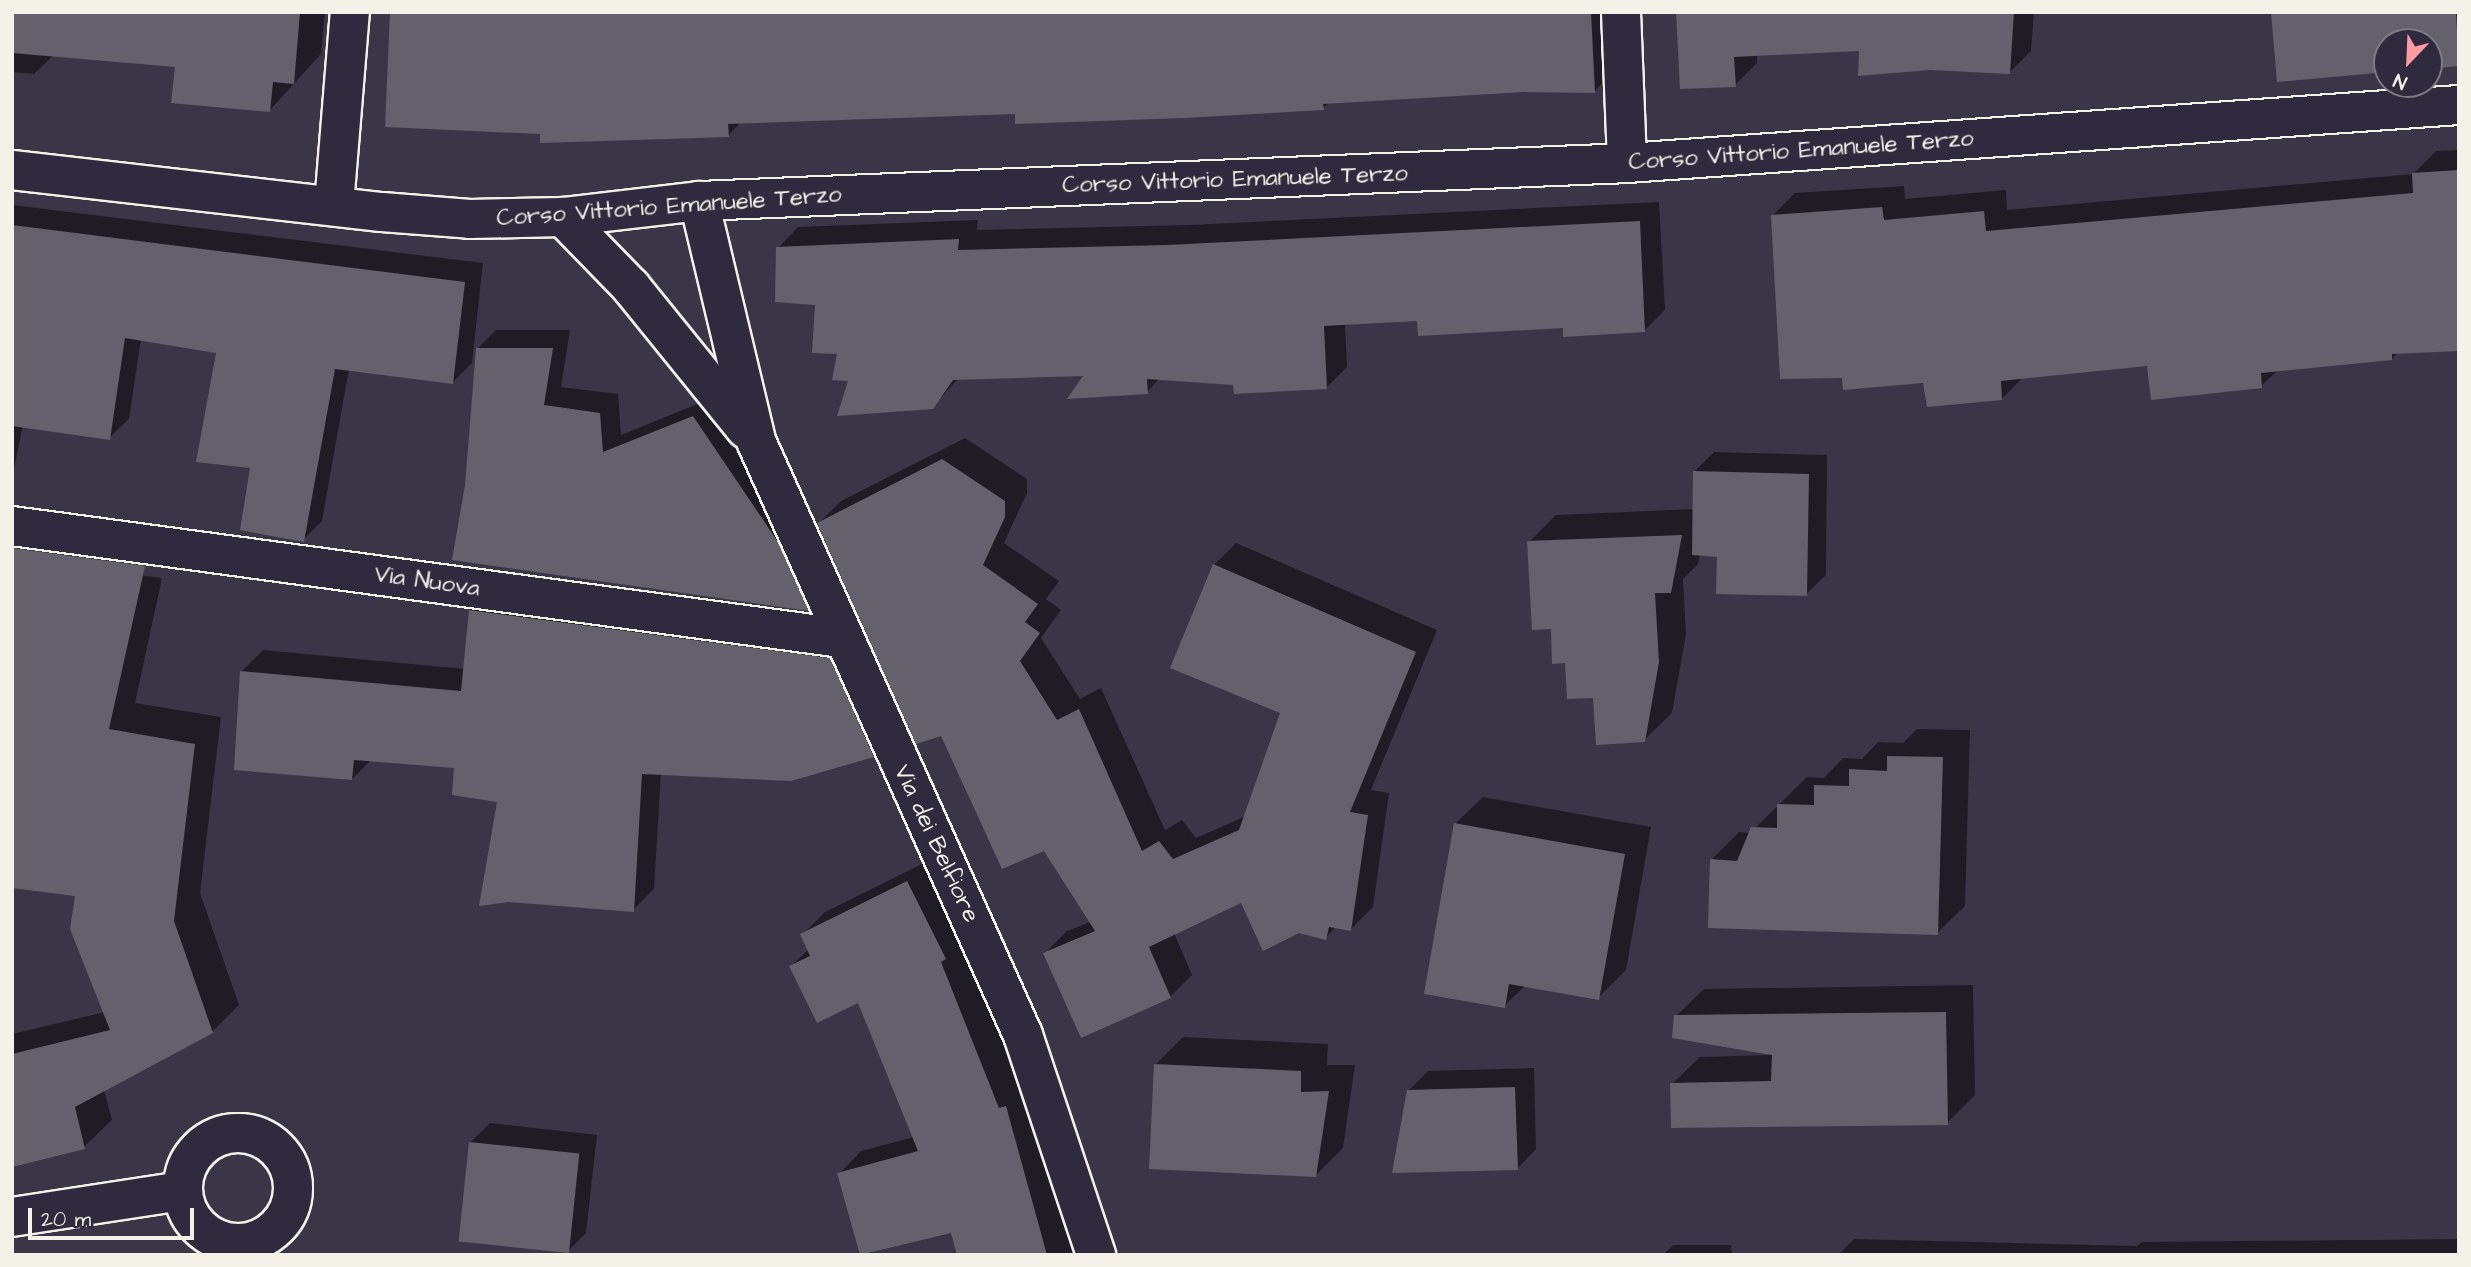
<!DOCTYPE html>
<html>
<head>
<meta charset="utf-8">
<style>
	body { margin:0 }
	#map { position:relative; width:2471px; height:1267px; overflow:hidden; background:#3b3647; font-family:"Architects Daughter",sans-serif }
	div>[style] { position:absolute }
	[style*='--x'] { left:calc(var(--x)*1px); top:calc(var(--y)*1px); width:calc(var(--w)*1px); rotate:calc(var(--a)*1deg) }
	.shadow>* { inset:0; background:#0007 }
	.building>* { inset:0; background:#65616c; transform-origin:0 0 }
	.roads { filter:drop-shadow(2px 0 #f4f1e8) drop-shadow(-2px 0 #f4f1e8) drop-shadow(0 2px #f4f1e8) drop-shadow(0 -2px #f4f1e8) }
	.minor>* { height:38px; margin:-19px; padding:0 19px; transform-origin:19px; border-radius:19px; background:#2f2a3d }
	.minor>.ring { margin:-19px; padding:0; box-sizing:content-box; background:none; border:38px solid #2f2a3d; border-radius:50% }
	span { translate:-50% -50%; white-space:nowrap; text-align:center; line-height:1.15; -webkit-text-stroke:5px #2f2a3d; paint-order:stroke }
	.street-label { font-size:24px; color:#f4f1e8 }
	.frame { position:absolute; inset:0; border:14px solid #f4f1e8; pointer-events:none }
	.north { position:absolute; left:2373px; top:28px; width:70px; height:70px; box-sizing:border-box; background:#2f2a3d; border:2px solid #7e7a81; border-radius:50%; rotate:203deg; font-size:19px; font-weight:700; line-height:28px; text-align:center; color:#f4f1e8 }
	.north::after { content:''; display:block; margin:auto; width:24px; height:32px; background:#ff9aa2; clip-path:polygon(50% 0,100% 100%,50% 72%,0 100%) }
	.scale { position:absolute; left:28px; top:1208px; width:166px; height:32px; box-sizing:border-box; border:4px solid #f4f1e8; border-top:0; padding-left:9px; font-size:21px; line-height:24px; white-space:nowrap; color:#f4f1e8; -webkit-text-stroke:5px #2f2a3d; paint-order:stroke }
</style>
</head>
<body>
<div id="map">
	<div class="shadow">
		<i style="clip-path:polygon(12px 12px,325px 12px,321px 54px,270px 110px,177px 66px,54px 55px,34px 74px,12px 72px)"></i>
		<i style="clip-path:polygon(391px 12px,1616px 12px,1618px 67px,1594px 92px,1524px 90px,1330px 102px,1323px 108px,1017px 112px,741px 122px,728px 136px,542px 132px)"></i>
		<i style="clip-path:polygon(1678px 12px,2034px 12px,2031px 51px,2009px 73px,1861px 49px,1757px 54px,1757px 63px,1735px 85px)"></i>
		<i style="clip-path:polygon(2273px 12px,2459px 12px,2459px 65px,2429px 67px,2429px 42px,2387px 42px,2387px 71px)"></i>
		<i style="clip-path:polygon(2459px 150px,2459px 349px,2398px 352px,2392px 359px,2278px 370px,2261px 386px,2149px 364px,2023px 377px,2002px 399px,1925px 381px,1844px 376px,1773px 215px,1795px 193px,1904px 186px,1905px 199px,2006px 190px,2007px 210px,2413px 174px,2436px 151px)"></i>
		<i style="clip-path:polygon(1659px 202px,1665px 310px,1645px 330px,1419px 319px,1345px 323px,1347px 367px,1326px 388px,1160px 378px,1147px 392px,1086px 374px,959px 378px,932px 407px,851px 380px,817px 303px,778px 248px,798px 227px,978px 220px,977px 230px,1189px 225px)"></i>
		<i style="clip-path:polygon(12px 205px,483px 263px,472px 363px,453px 382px,349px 369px,322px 521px,303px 540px,252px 467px,218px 352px,141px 339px,129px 419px,109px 438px,23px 425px,12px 478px)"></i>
		<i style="clip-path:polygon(496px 330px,570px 330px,561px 387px,618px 394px,621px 435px,712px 398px,826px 591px,808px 610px,467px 485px,477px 349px)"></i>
		<i style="clip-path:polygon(965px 438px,1027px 479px,1027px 493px,1004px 543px,1059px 581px,1046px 599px,1061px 610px,1041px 638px,1080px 699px,1101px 688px,1165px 830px,1182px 820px,1196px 838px,1246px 816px,1282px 712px,1214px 565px,1236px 543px,1437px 630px,1371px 790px,1389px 793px,1373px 907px,1351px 929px,1336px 927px,1325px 938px,1299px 931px,1242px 901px,1174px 933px,1192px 975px,1170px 997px,1045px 953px,1067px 931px,1090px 922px,1045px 848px,942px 734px,819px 523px,841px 501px)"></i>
		<i style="clip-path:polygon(1714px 452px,1827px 455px,1826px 575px,1806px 594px,1719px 556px,1700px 554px,1698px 564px,1683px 579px,1686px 634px,1672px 713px,1644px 740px,1566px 661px,1529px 542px,1556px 515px,1694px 509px,1695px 471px)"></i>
		<i style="clip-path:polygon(12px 560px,162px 578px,135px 703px,221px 717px,200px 893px,239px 1005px,212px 1032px,104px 1090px,112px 1120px,84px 1147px,12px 1165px,12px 1034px,105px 1012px,77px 895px)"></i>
		<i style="clip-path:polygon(492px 589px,851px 638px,894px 734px,873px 755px,661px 773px,654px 889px,633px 910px,456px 767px,371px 760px,352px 779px,242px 671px,263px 650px,465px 669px,470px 610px)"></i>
		<i style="clip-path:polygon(1917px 729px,1970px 730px,1965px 906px,1937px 933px,1712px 859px,1739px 832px,1750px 833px,1807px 777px,1824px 778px,1843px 758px,1862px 759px,1878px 742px,1903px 743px)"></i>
		<i style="clip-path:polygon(1483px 797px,1651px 827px,1626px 970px,1598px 998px,1526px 985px,1504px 1006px,1455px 824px)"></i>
		<i style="clip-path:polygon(930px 860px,1022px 1086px,1076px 1255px,959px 1255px,953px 1231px,862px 1255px,839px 1174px,861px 1151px,914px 1137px,859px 1000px,791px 966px,809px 949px,802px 935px,825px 912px)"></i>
		<i style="clip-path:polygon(1973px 985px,1975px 1095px,1947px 1123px,1672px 1084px,1700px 1057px,1770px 1055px,1676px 1016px,1704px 989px)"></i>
		<i style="clip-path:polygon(1183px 1037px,1328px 1044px,1327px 1065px,1355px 1065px,1343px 1148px,1316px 1175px,1155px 1065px)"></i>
		<i style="clip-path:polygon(1534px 1068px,1536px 1149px,1517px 1169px,1409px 1090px,1428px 1071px)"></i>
		<i style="clip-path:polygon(490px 1123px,597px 1135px,586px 1233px,567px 1252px,470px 1143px)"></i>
		<i style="clip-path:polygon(1854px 1239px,2137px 1246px,2142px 1242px,2459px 1239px,2459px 1255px,1838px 1255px)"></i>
		<i style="clip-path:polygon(1673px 1245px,1731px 1245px,1732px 1255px,1663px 1255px)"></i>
	</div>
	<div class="building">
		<i style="clip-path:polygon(12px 12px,300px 12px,294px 84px,273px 82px,270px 112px,171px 103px,175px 67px,12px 53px)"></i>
		<i style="clip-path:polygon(390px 12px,1591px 12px,1595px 93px,1524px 92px,1323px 104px,1324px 110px,1184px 118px,1015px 124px,1015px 114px,728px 124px,729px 137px,540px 143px,540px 134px,385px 127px)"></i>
		<i style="clip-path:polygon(1676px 12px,2014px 12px,2010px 74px,1930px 70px,1858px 76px,1859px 51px,1734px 57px,1736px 87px,1680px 89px)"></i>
		<i style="clip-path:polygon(2271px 12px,2456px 12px,2459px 66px,2429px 69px,2429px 42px,2387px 42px,2387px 72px,2277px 82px)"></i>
		<i style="clip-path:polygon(2459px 170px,2459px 351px,2392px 354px,2392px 360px,2261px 373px,2262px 388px,2151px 400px,2147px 366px,2001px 381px,2002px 400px,1927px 407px,1923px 383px,1843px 390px,1842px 378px,1780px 379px,1771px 215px,1882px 207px,1884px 220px,1984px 211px,1986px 231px,2413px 193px,2412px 173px)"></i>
		<i style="clip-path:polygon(1640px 221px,1645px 332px,1563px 337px,1563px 328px,1418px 336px,1417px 321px,1324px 326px,1327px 389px,1234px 394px,1233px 385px,1147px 379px,1148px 394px,1067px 399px,1083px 376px,953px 380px,933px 409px,837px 416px,848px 381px,832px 380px,837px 354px,812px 353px,815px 305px,775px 302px,776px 247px,959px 239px,958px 250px,1167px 245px)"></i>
		<i style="clip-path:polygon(12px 225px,465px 282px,453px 384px,335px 369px,304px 542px,240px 530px,250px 468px,196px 462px,216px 353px,125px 338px,110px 440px,12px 426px)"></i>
		<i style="clip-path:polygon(476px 348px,553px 348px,544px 405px,600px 413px,603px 452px,693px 416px,778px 542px,809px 611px,452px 560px,465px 485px)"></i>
		<i style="clip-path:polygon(942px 459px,1005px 501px,1005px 517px,983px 565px,1038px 604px,1025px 622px,1040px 633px,1020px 661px,1057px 720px,1079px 709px,1142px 851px,1159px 841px,1173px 859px,1239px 830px,1280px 713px,1170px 668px,1213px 564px,1416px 652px,1350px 812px,1368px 815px,1351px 931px,1329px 927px,1326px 940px,1299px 933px,1263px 951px,1241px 903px,1149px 947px,1171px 998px,1081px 1038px,1043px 953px,1095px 931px,1044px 851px,1002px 869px,941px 736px,916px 744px,817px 523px)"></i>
		<i style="clip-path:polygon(1693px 471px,1809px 474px,1807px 596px,1716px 594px,1717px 557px,1692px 555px)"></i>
		<i style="clip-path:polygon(1682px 535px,1671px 593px,1655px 593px,1659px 662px,1645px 742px,1596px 745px,1593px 698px,1567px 699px,1565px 663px,1552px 664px,1551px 629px,1532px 630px,1527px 541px)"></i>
		<i style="clip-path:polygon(12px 548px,145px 566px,109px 729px,195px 744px,174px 921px,213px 1033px,75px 1107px,85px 1149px,12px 1167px,12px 1054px,110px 1030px,70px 929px,75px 896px,12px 888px)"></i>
		<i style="clip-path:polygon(469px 610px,830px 658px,874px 757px,791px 781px,642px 774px,634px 912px,509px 902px,479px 906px,497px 802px,452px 795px,454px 768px,354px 760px,352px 780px,234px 770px,240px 671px,461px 691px)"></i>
		<i style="clip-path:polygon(1887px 756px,1943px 757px,1938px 935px,1708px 928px,1710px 859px,1737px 861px,1751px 827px,1777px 828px,1777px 804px,1814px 805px,1814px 785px,1849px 786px,1849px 769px,1887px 771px)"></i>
		<i style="clip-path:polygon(1454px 823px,1625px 854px,1599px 1000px,1509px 984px,1505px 1008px,1424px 994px)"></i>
		<i style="clip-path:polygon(907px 881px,946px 959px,941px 962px,999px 1108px,1006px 1106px,1047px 1255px,957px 1255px,951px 1233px,860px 1255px,837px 1173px,918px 1151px,858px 1003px,817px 1023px,789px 966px,810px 956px,800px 934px)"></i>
		<i style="clip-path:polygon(1946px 1012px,1948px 1125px,1671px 1128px,1670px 1083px,1771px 1081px,1772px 1055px,1672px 1038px,1674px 1015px)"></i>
		<i style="clip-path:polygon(1154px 1064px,1301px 1071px,1301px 1092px,1329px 1091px,1316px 1177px,1149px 1169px)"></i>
		<i style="clip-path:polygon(1515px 1087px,1518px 1170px,1392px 1173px,1407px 1090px)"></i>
		<i style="left:469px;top:1142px;width:111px;height:100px;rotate:6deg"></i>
	</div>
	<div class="roads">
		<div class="minor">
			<i style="--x:1621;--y:12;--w:151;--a:87.7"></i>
			<i style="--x:12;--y:170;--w:372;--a:6.5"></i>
			<i style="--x:382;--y:212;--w:88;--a:4.5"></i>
			<i style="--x:470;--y:219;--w:93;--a:-1.2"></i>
			<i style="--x:563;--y:217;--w:137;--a:-6.7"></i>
			<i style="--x:699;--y:201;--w:929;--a:-2.34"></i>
			<i style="--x:1627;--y:163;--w:834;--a:-3.99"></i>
			<i style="--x:699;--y:201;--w:247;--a:76.6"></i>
			<i style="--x:756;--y:441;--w:651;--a:65.8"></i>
			<i style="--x:1023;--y:1035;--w:232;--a:71.6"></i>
			<i style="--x:334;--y:205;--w:194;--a:-85.3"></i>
			<i style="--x:563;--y:217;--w:98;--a:45.8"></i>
			<i style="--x:631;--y:287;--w:183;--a:51"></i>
			<i style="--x:12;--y:526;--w:838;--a:7.69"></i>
			<i class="ring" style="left:183px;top:1133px;width:72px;height:72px"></i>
			<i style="--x:12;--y:1217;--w:171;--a:-8.7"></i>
		</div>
	</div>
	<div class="street-label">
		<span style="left:1801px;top:151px;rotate:-4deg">Corso Vittorio Emanuele Terzo</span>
		<span style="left:1235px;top:180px;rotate:-2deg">Corso Vittorio Emanuele Terzo</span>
		<span style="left:669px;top:207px;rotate:-4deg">Corso Vittorio Emanuele Terzo</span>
		<span style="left:427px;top:582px;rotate:8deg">Via Nuova</span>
		<span style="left:936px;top:844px;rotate:65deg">Via dei Belfiore</span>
	</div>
	<div class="frame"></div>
	<div class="north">N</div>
	<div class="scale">20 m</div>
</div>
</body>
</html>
